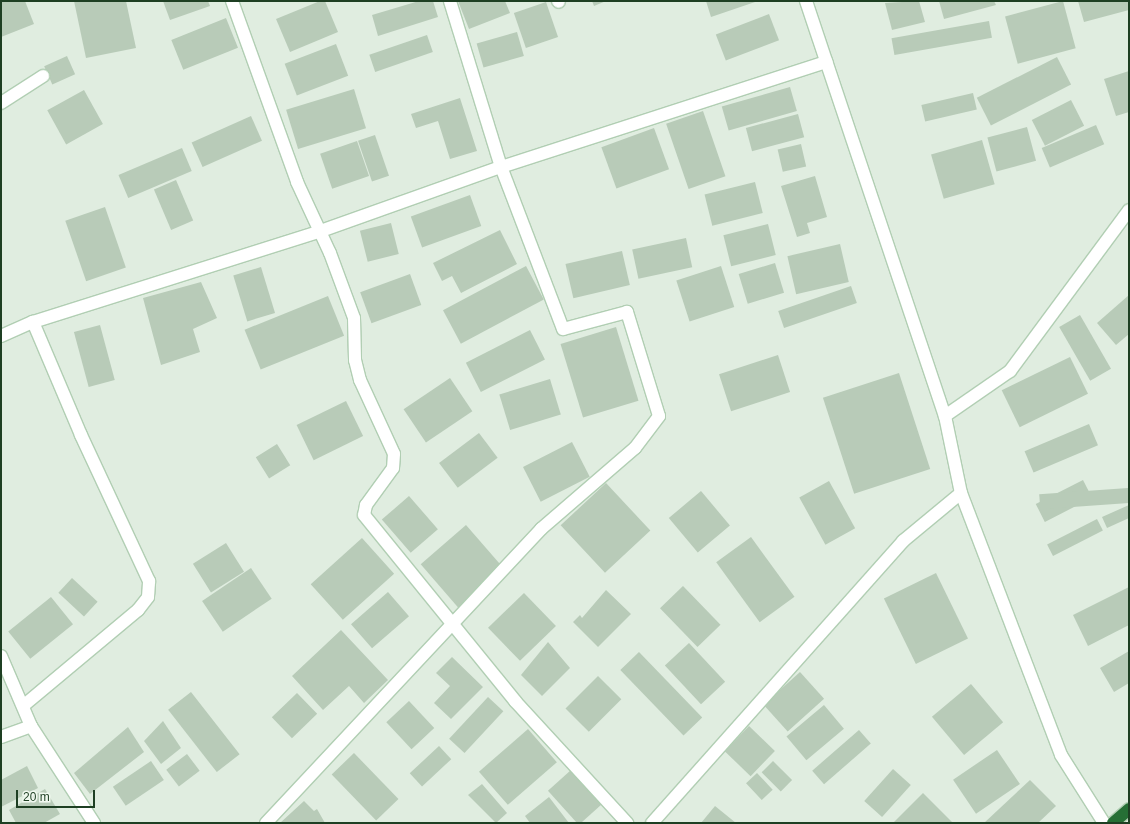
<!DOCTYPE html>
<html>
<head>
<meta charset="utf-8">
<style>
	body { margin:0 }
	#map { position:relative; width:1130px; height:824px; overflow:hidden; background:#e0ede0; font-family:Arial,sans-serif }
	div>[style] { position:absolute }
	[style*='--x'] { left:calc(var(--x)*1px); top:calc(var(--y)*1px); width:calc(var(--w)*1px); rotate:calc(var(--a)*1deg) }
	.building>* { inset:0; background:#b8cbb8; transform-origin:0 0 }
	.roads { filter:drop-shadow(1px 0 #b1ceb3) drop-shadow(-1px 0 #b1ceb3) drop-shadow(0 1px #b1ceb3) drop-shadow(0 -1px #b1ceb3) }
	.street>* { height:12px; margin:-6px; padding:0 6px; transform-origin:6px; border-radius:6px; background:#fff }
	.secondary>* { height:12px; margin:-6px; padding:0 6px; transform-origin:6px; border-radius:6px; background:#fff }
	.highway>* { height:12px; margin:-6px; padding:0 6px; transform-origin:6px; border-radius:6px; background:#266f35 }
	span { translate:-50% -50%; white-space:nowrap; text-align:center; line-height:1.15; -webkit-text-stroke:4px #f1f9f0; paint-order:stroke }
	.frame { position:absolute; inset:0; border:2px solid #1e3f23; pointer-events:none }
	.scale { position:absolute; left:16px; top:790px; width:79px; height:18px; box-sizing:border-box; border:2px solid #1e3f23; border-top:0; padding-left:5px; font-size:12px; line-height:14px; white-space:nowrap; color:#1e3f23; -webkit-text-stroke:3px #f1f9f0; paint-order:stroke }
</style>
</head>
<body>
<div id="map">
	<div class="building">
		<i style="clip-path:polygon(1px 1px,25px 1px,34px 24px,1px 37px)"></i>
		<i style="clip-path:polygon(74px 1px,126px 1px,136px 48px,86px 58px)"></i>
		<i style="clip-path:polygon(163px 1px,208px 1px,210px 6px,170px 20px)"></i>
		<i style="clip-path:polygon(320px 1px,325px 1px,338px 32px,290px 52px,276px 19px)"></i>
		<i style="clip-path:polygon(419px 1px,433px 1px,438px 17px,378px 36px,372px 15px)"></i>
		<i style="clip-path:polygon(458px 1px,505px 1px,510px 13px,469px 29px)"></i>
		<i style="clip-path:polygon(592px 1px,606px 1px,594px 6px)"></i>
		<i style="clip-path:polygon(706px 1px,758px 1px,711px 17px)"></i>
		<i style="clip-path:polygon(919px 1px,925px 22px,892px 30px,885px 3px)"></i>
		<i style="clip-path:polygon(939px 1px,994px 1px,996px 5px,944px 19px)"></i>
		<i style="left:1063px;top:1px;width:49px;height:60px;rotate:75deg"></i>
		<i style="clip-path:polygon(1078px 1px,1129px 1px,1129px 10px,1084px 22px)"></i>
		<i style="left:546px;top:2px;width:37px;height:34px;rotate:71deg"></i>
		<i style="left:769px;top:14px;width:28px;height:57px;rotate:69deg"></i>
		<i style="left:226px;top:18px;width:32px;height:59px;rotate:68deg"></i>
		<i style="left:989px;top:21px;width:17px;height:99px;rotate:80deg"></i>
		<i style="left:517px;top:32px;width:25px;height:42px;rotate:74deg"></i>
		<i style="left:427px;top:35px;width:18px;height:61px;rotate:71deg"></i>
		<i style="left:336px;top:44px;width:34px;height:55px;rotate:69deg"></i>
		<i style="left:67px;top:56px;width:20px;height:25px;rotate:66deg"></i>
		<i style="left:1057px;top:57px;width:31px;height:90px;rotate:63deg"></i>
		<i style="clip-path:polygon(1129px 71px,1129px 112px,1116px 116px,1104px 79px)"></i>
		<i style="left:790px;top:87px;width:25px;height:71px;rotate:74deg"></i>
		<i style="left:354px;top:89px;width:41px;height:71px;rotate:73deg"></i>
		<i style="left:84px;top:90px;width:39px;height:42px;rotate:61deg"></i>
		<i style="left:973px;top:93px;width:17px;height:53px;rotate:77deg"></i>
		<i style="clip-path:polygon(460px 98px,477px 151px,450px 159px,438px 121px,416px 128px,411px 114px)"></i>
		<i style="left:1071px;top:100px;width:29px;height:44px;rotate:63deg"></i>
		<i style="left:703px;top:111px;width:69px;height:39px;rotate:71deg"></i>
		<i style="left:798px;top:114px;width:24px;height:54px;rotate:75deg"></i>
		<i style="left:251px;top:116px;width:27px;height:65px;rotate:66deg"></i>
		<i style="left:1096px;top:125px;width:21px;height:59px;rotate:67deg"></i>
		<i style="left:1027px;top:127px;width:35px;height:41px;rotate:75deg"></i>
		<i style="left:654px;top:128px;width:44px;height:56px;rotate:70deg"></i>
		<i style="left:375px;top:135px;width:43px;height:18px;rotate:71deg"></i>
		<i style="left:982px;top:140px;width:46px;height:53px;rotate:74deg"></i>
		<i style="left:357px;top:141px;width:37px;height:39px;rotate:71deg"></i>
		<i style="left:801px;top:144px;width:23px;height:24px;rotate:77deg"></i>
		<i style="left:182px;top:148px;width:25px;height:69px;rotate:67deg"></i>
		<i style="clip-path:polygon(815px 176px,827px 217px,807px 223px,810px 233px,797px 237px,781px 186px)"></i>
		<i style="left:176px;top:180px;width:44px;height:24px;rotate:67deg"></i>
		<i style="left:755px;top:182px;width:32px;height:52px;rotate:76deg"></i>
		<i style="left:470px;top:195px;width:33px;height:63px;rotate:70deg"></i>
		<i style="left:105px;top:207px;width:64px;height:42px;rotate:71deg"></i>
		<i style="left:391px;top:223px;width:32px;height:32px;rotate:76deg"></i>
		<i style="left:768px;top:224px;width:32px;height:46px;rotate:76deg"></i>
		<i style="clip-path:polygon(500px 230px,517px 264px,461px 293px,452px 276px,442px 281px,433px 263px)"></i>
		<i style="left:686px;top:238px;width:30px;height:55px;rotate:78deg"></i>
		<i style="left:840px;top:244px;width:39px;height:54px;rotate:77deg"></i>
		<i style="left:622px;top:251px;width:35px;height:58px;rotate:77deg"></i>
		<i style="left:775px;top:263px;width:31px;height:38px;rotate:73deg"></i>
		<i style="left:526px;top:266px;width:38px;height:94px;rotate:62deg"></i>
		<i style="left:721px;top:266px;width:43px;height:47px;rotate:72deg"></i>
		<i style="left:261px;top:267px;width:48px;height:29px;rotate:73deg"></i>
		<i style="left:410px;top:274px;width:33px;height:53px;rotate:70deg"></i>
		<i style="clip-path:polygon(201px 282px,217px 318px,193px 329px,200px 352px,161px 365px,143px 298px)"></i>
		<i style="left:851px;top:286px;width:18px;height:77px;rotate:71deg"></i>
		<i style="clip-path:polygon(1129px 295px,1129px 334px,1116px 345px,1097px 323px)"></i>
		<i style="left:328px;top:296px;width:43px;height:90px;rotate:68deg"></i>
		<i style="left:1080px;top:315px;width:62px;height:24px;rotate:60deg"></i>
		<i style="left:100px;top:325px;width:57px;height:27px;rotate:75deg"></i>
		<i style="left:616px;top:327px;width:77px;height:58px;rotate:73deg"></i>
		<i style="left:530px;top:330px;width:33px;height:72px;rotate:63deg"></i>
		<i style="left:778px;top:355px;width:39px;height:62px;rotate:72deg"></i>
		<i style="left:1070px;top:357px;width:41px;height:76px;rotate:64deg"></i>
		<i style="left:899px;top:373px;width:101px;height:80px;rotate:72deg"></i>
		<i style="left:450px;top:378px;width:40px;height:56px;rotate:56deg"></i>
		<i style="left:550px;top:379px;width:37px;height:53px;rotate:73deg"></i>
		<i style="left:346px;top:401px;width:39px;height:55px;rotate:64deg"></i>
		<i style="left:1089px;top:424px;width:23px;height:70px;rotate:67deg"></i>
		<i style="left:479px;top:433px;width:31px;height:50px;rotate:53deg"></i>
		<i style="left:572px;top:442px;width:39px;height:55px;rotate:63deg"></i>
		<i style="left:277px;top:444px;width:25px;height:25px;rotate:58deg"></i>
		<i style="left:1083px;top:480px;width:20px;height:53px;rotate:63deg"></i>
		<i style="left:829px;top:481px;width:54px;height:34px;rotate:61deg"></i>
		<i style="left:606px;top:483px;width:65px;height:62px;rotate:47deg"></i>
		<i style="left:1128px;top:488px;width:15px;height:89px;rotate:86deg"></i>
		<i style="left:701px;top:491px;width:45px;height:42px;rotate:50deg"></i>
		<i style="left:409px;top:496px;width:44px;height:36px;rotate:49deg"></i>
		<i style="clip-path:polygon(1129px 505px,1129px 518px,1107px 528px,1102px 517px)"></i>
		<i style="left:1097px;top:519px;width:13px;height:56px;rotate:63deg"></i>
		<i style="left:466px;top:525px;width:57px;height:60px;rotate:49deg"></i>
		<i style="left:751px;top:537px;width:74px;height:43px;rotate:54deg"></i>
		<i style="left:362px;top:538px;width:48px;height:69px;rotate:48deg"></i>
		<i style="left:226px;top:543px;width:34px;height:39px;rotate:58deg"></i>
		<i style="left:251px;top:568px;width:37px;height:59px;rotate:56deg"></i>
		<i style="left:936px;top:573px;width:73px;height:58px;rotate:64deg"></i>
		<i style="left:72px;top:578px;width:35px;height:20px;rotate:43deg"></i>
		<i style="left:683px;top:586px;width:54px;height:32px;rotate:46deg"></i>
		<i style="clip-path:polygon(1129px 587px,1129px 625px,1088px 646px,1073px 615px)"></i>
		<i style="clip-path:polygon(606px 590px,631px 614px,598px 647px,573px 622px,580px 615px,582px 618px)"></i>
		<i style="left:388px;top:592px;width:32px;height:49px;rotate:49deg"></i>
		<i style="left:524px;top:593px;width:46px;height:50px;rotate:46deg"></i>
		<i style="left:51px;top:597px;width:35px;height:55px;rotate:51deg"></i>
		<i style="clip-path:polygon(341px 630px,388px 680px,364px 703px,349px 686px,323px 710px,292px 676px)"></i>
		<i style="clip-path:polygon(548px 642px,570px 668px,542px 696px,521px 675px)"></i>
		<i style="left:689px;top:643px;width:53px;height:33px;rotate:47deg"></i>
		<i style="clip-path:polygon(1129px 651px,1129px 683px,1114px 692px,1100px 668px)"></i>
		<i style="left:639px;top:652px;width:91px;height:26px;rotate:46deg"></i>
		<i style="clip-path:polygon(452px 657px,483px 687px,451px 719px,434px 703px,450px 686px,436px 673px)"></i>
		<i style="left:800px;top:672px;width:36px;height:49px;rotate:48deg"></i>
		<i style="left:598px;top:676px;width:33px;height:46px;rotate:45deg"></i>
		<i style="left:971px;top:684px;width:50px;height:51px;rotate:50deg"></i>
		<i style="left:191px;top:692px;width:79px;height:29px;rotate:52deg"></i>
		<i style="left:297px;top:693px;width:29px;height:35px;rotate:46deg"></i>
		<i style="left:488px;top:697px;width:21px;height:57px;rotate:43deg"></i>
		<i style="left:409px;top:701px;width:37px;height:31px;rotate:47deg"></i>
		<i style="left:824px;top:705px;width:31px;height:49px;rotate:50deg"></i>
		<i style="clip-path:polygon(163px 721px,181px 748px,161px 764px,144px 741px)"></i>
		<i style="left:749px;top:726px;width:36px;height:35px;rotate:44deg"></i>
		<i style="clip-path:polygon(128px 727px,144px 752px,90px 794px,74px 773px)"></i>
		<i style="left:528px;top:729px;width:44px;height:65px;rotate:49deg"></i>
		<i style="left:859px;top:730px;width:18px;height:62px;rotate:49deg"></i>
		<i style="left:439px;top:746px;width:18px;height:40px;rotate:47deg"></i>
		<i style="left:997px;top:750px;width:41px;height:53px;rotate:56deg"></i>
		<i style="left:354px;top:753px;width:64px;height:31px;rotate:46deg"></i>
		<i style="left:187px;top:754px;width:21px;height:26px;rotate:53deg"></i>
		<i style="left:151px;top:761px;width:23px;height:46px;rotate:56deg"></i>
		<i style="left:773px;top:761px;width:27px;height:16px;rotate:45deg"></i>
		<i style="clip-path:polygon(27px 766px,38px 788px,1px 807px,1px 780px)"></i>
		<i style="left:893px;top:769px;width:24px;height:43px;rotate:42deg"></i>
		<i style="left:571px;top:770px;width:46px;height:31px;rotate:48deg"></i>
		<i style="left:757px;top:773px;width:23px;height:15px;rotate:47deg"></i>
		<i style="clip-path:polygon(1030px 780px,1056px 806px,1038px 823px,984px 823px)"></i>
		<i style="clip-path:polygon(482px 784px,507px 813px,496px 823px,468px 795px)"></i>
		<i style="clip-path:polygon(45px 789px,60px 814px,44px 823px,16px 823px,9px 810px)"></i>
		<i style="clip-path:polygon(923px 793px,953px 823px,893px 823px)"></i>
		<i style="clip-path:polygon(549px 797px,569px 823px,530px 823px,525px 816px)"></i>
		<i style="clip-path:polygon(304px 801px,314px 811px,317px 809px,325px 823px,280px 823px)"></i>
		<i style="clip-path:polygon(715px 806px,736px 823px,701px 823px)"></i>
	</div>
	<div class="roads">
		<div class="street">
			<i style="--x:232;--y:1;--w:192;--a:70.2"></i>
			<i style="--x:297;--y:182;--w:78;--a:65.1"></i>
			<i style="--x:330;--y:253;--w:69;--a:69.7"></i>
			<i style="--x:354;--y:318;--w:42;--a:88.6"></i>
			<i style="--x:355;--y:360;--w:21;--a:76"></i>
			<i style="--x:360;--y:380;--w:81;--a:65.3"></i>
			<i style="--x:394;--y:454;--w:14;--a:94"></i>
			<i style="--x:393;--y:468;--w:46;--a:126.1"></i>
			<i style="--x:366;--y:505;--w:10;--a:101"></i>
			<i style="--x:364;--y:515;--w:240;--a:50.9"></i>
			<i style="--x:515;--y:701;--w:166;--a:47.4"></i>
			<i style="--x:558;--y:1;--w:1;--a:45"></i>
			<i style="--x:1;--y:103;--w:50;--a:-32.7"></i>
			<i style="--x:1;--y:336;--w:35;--a:-24"></i>
			<i style="--x:33;--y:322;--w:299;--a:-17.5"></i>
			<i style="--x:318;--y:232;--w:194;--a:-19.6"></i>
			<i style="--x:501;--y:167;--w:342;--a:-17.9"></i>
			<i style="--x:945;--y:416;--w:79;--a:-34.7"></i>
			<i style="--x:1010;--y:371;--w:200;--a:-53.5"></i>
			<i style="--x:1;--y:656;--w:76;--a:66.8"></i>
			<i style="--x:31;--y:726;--w:116;--a:57"></i>
			<i style="--x:23;--y:706;--w:150;--a:-39.9"></i>
			<i style="--x:138;--y:610;--w:16;--a:-52"></i>
			<i style="--x:148;--y:597;--w:16;--a:-86"></i>
			<i style="--x:149;--y:581;--w:161;--a:-115"></i>
			<i style="--x:81;--y:435;--w:123;--a:-113"></i>
			<i style="--x:1;--y:737;--w:32;--a:-20"></i>
			<i style="--x:266;--y:823;--w:403;--a:-46.9"></i>
			<i style="--x:541;--y:529;--w:124;--a:-40.8"></i>
			<i style="--x:635;--y:448;--w:40;--a:-53"></i>
			<i style="--x:659;--y:416;--w:109;--a:-107.1"></i>
			<i style="--x:627;--y:312;--w:66;--a:165.1"></i>
			<i style="--x:563;--y:329;--w:173;--a:-110.9"></i>
			<i style="--x:501;--y:167;--w:174;--a:-107.1"></i>
			<i style="--x:652;--y:823;--w:378;--a:-48.3"></i>
			<i style="--x:903;--y:541;--w:75;--a:-39.6"></i>
		</div>
		<div class="secondary">
			<i style="--x:806;--y:1;--w:438;--a:71.5"></i>
			<i style="--x:945;--y:416;--w:79;--a:78.3"></i>
			<i style="--x:961;--y:493;--w:280;--a:69.1"></i>
			<i style="--x:1061;--y:755;--w:80;--a:57.7"></i>
		</div>
		<div class="highway">
			<i style="--x:1113;--y:823;--w:21;--a:-41"></i>
		</div>
	</div>
	<div class="frame"></div>
	<div class="scale">20 m</div>
</div>
</body>
</html>
